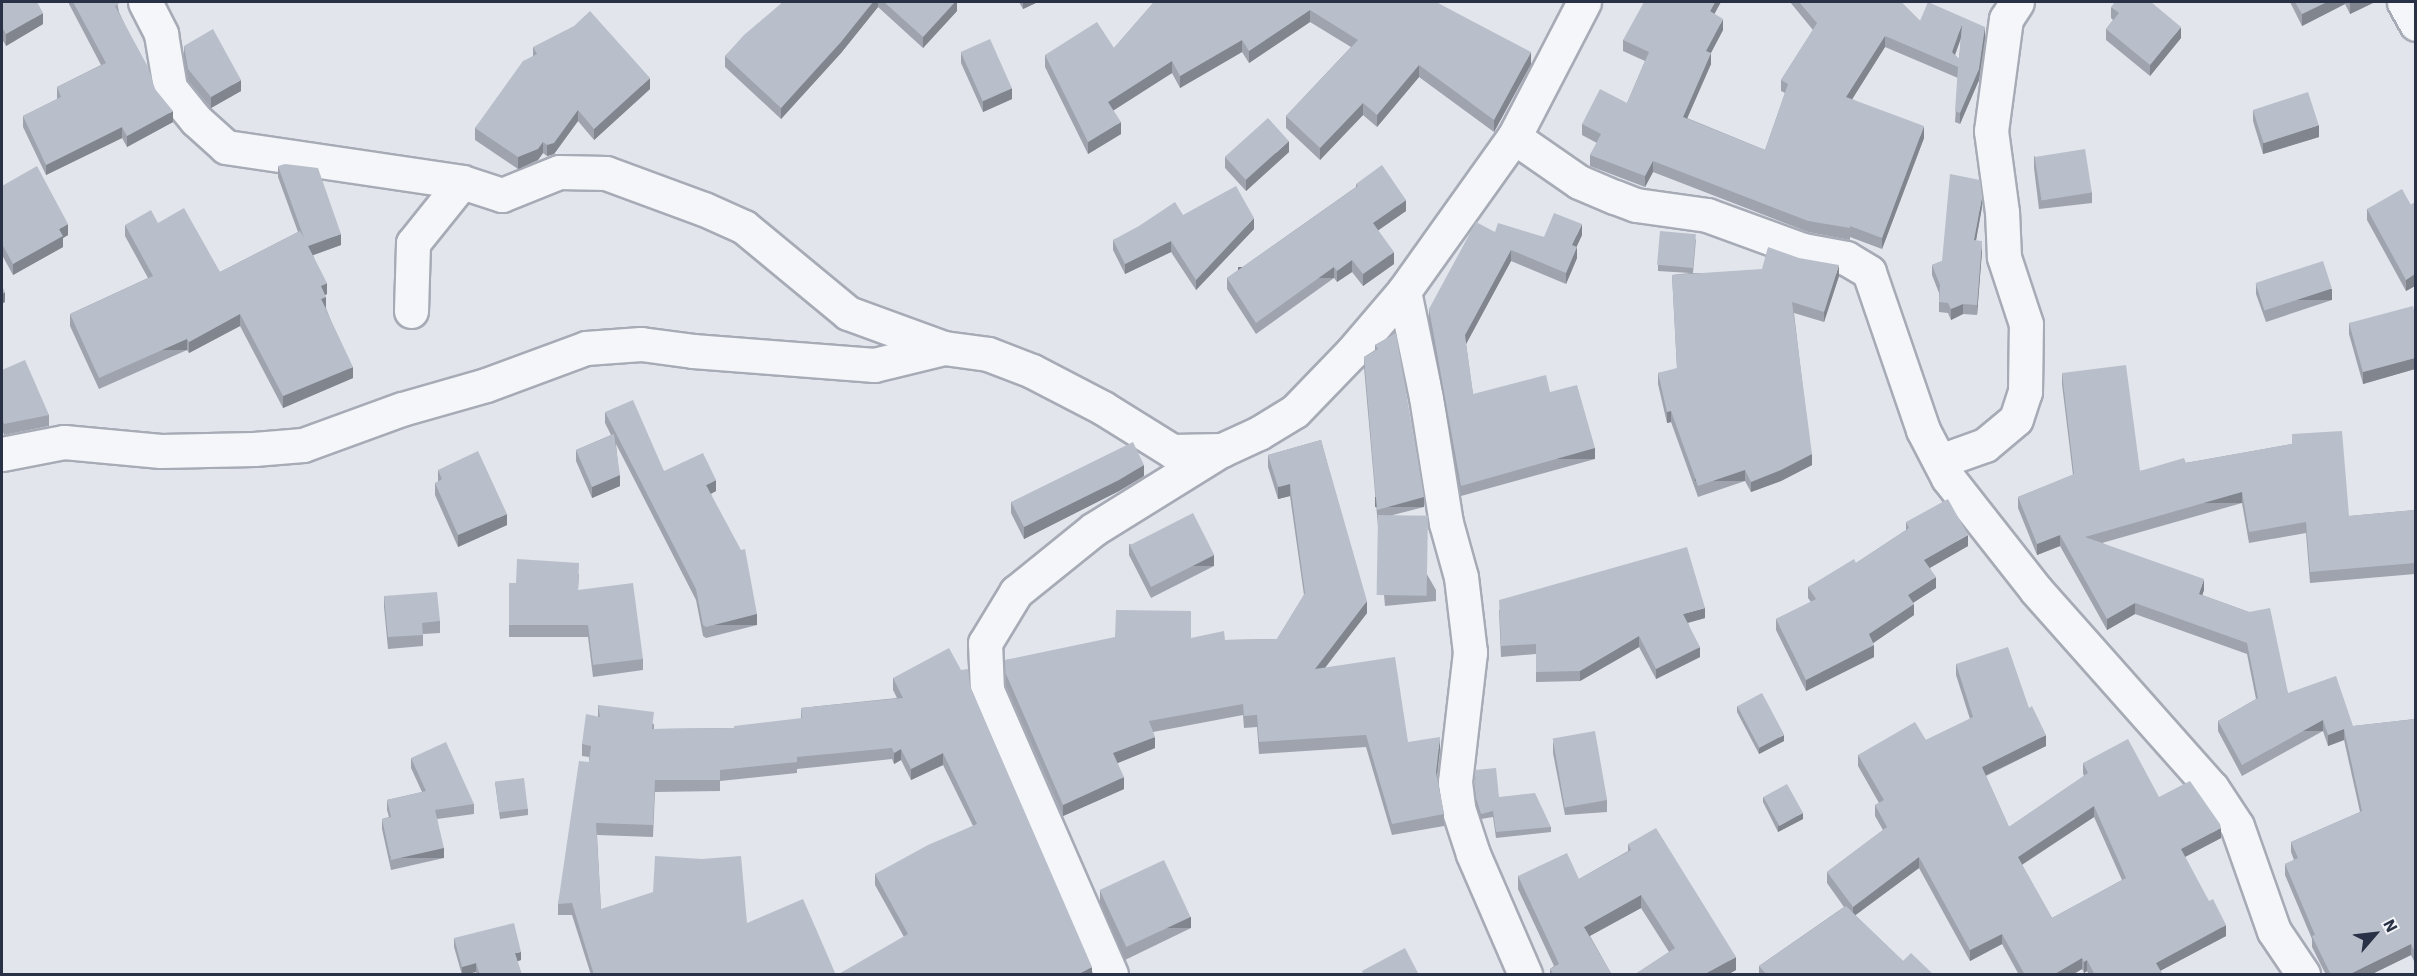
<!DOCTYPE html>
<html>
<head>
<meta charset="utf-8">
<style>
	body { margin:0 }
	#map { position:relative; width:2417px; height:976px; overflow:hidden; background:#e2e5eb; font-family:"IBM Plex Sans",sans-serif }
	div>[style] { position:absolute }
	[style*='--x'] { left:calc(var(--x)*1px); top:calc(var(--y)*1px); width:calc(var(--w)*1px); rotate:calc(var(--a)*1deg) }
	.roads { filter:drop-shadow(2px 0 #a6abb6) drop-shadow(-2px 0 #a6abb6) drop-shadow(0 2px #a6abb6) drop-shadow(0 -2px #a6abb6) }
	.minor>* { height:33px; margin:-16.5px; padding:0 16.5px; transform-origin:16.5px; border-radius:16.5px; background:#f5f6f9 }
	.wall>* { inset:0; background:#9ea3ae }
	.shaded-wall>* { inset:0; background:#81858d; transform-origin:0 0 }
	.building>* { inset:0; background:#b8beca; transform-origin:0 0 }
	span { translate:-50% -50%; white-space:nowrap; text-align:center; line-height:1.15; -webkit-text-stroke:5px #f2f4f8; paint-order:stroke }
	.frame { position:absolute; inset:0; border:3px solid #283145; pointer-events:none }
	.north { position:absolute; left:2345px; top:904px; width:60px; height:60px; -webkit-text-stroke:4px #f2f4f8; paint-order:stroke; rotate:62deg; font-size:16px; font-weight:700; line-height:24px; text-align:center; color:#283145 }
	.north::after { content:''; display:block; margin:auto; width:21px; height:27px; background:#283145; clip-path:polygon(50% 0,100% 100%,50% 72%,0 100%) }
</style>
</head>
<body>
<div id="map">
	<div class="roads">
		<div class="minor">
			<i style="--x:145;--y:2;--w:36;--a:63"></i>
			<i style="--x:161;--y:34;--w:55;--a:80.5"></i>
			<i style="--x:170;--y:88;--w:41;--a:50.9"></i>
			<i style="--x:196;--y:120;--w:40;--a:42"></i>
			<i style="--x:226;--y:147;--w:239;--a:8.4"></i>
			<i style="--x:2404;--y:2;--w:25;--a:61"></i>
			<i style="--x:1514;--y:137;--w:79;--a:34.7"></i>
			<i style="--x:1579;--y:182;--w:39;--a:23"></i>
			<i style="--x:1615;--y:197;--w:22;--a:21"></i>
			<i style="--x:1636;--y:205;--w:72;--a:8"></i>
			<i style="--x:1707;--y:215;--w:102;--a:20"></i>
			<i style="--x:1803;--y:250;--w:44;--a:10.5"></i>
			<i style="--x:1846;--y:258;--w:27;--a:31"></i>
			<i style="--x:1869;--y:272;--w:167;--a:71.1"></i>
			<i style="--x:1923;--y:430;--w:54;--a:62.5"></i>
			<i style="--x:1948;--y:478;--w:142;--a:51.8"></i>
			<i style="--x:2036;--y:590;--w:265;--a:48.4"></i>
			<i style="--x:2212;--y:788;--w:45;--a:56.7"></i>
			<i style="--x:2237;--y:826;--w:111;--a:70.6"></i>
			<i style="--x:2274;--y:931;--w:52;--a:56"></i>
			<i style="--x:1404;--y:291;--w:108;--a:78.3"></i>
			<i style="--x:1426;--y:397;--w:128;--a:81"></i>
			<i style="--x:1446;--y:523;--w:56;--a:74.5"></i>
			<i style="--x:1461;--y:577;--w:76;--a:83.2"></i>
			<i style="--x:1470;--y:652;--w:131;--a:96.6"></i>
			<i style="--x:1455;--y:782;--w:26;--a:83"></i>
			<i style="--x:1458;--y:808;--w:48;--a:71.9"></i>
			<i style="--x:1473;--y:854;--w:131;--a:66.6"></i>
			<i style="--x:411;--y:311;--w:68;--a:-88.3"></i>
			<i style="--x:413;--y:243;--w:78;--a:-51.2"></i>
			<i style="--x:462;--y:182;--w:42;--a:18"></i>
			<i style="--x:502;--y:195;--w:61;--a:-22"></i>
			<i style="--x:559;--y:172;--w:47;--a:1.2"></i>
			<i style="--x:606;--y:173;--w:104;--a:20.2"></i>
			<i style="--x:704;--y:209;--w:44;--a:24.2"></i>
			<i style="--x:744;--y:227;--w:135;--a:39.6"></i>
			<i style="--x:848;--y:313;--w:102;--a:20"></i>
			<i style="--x:944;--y:348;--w:44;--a:7.8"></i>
			<i style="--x:988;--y:354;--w:47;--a:21.1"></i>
			<i style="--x:1032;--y:371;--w:80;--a:27.5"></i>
			<i style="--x:1103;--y:408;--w:81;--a:31.9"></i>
			<i style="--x:1172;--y:451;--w:50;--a:-1.1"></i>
			<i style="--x:1222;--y:450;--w:41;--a:-24.7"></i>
			<i style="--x:1259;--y:433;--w:42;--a:-31.4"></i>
			<i style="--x:1295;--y:411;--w:82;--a:-46"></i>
			<i style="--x:1352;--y:352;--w:80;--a:-49.6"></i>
			<i style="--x:1404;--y:291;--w:189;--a:-54.5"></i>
			<i style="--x:1514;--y:137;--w:152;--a:-62.6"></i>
			<i style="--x:2;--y:454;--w:63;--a:-11"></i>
			<i style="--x:64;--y:442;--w:97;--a:5.3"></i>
			<i style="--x:161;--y:451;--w:93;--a:-1.2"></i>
			<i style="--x:254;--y:449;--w:49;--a:-4.7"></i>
			<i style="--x:303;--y:445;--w:105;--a:-20"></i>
			<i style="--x:402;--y:409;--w:87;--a:-15.9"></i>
			<i style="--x:486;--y:385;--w:107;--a:-20.3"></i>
			<i style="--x:586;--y:348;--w:55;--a:-4.2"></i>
			<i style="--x:641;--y:344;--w:52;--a:7.7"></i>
			<i style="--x:693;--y:351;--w:182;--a:4.4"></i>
			<i style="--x:874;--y:365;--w:72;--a:-13.7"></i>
			<i style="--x:1940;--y:461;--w:48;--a:-19.6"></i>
			<i style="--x:1985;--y:445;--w:40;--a:-40"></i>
			<i style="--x:2016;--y:419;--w:28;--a:-72"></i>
			<i style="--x:2025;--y:392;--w:68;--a:-89.2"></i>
			<i style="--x:2026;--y:324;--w:71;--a:-108.2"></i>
			<i style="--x:2004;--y:257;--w:45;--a:-92.5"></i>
			<i style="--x:2002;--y:212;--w:82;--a:-97.7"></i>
			<i style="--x:1991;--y:131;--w:113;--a:-82.4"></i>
			<i style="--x:2006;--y:19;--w:20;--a:-57"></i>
			<i style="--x:1111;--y:974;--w:310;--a:-113.6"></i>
			<i style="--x:987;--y:690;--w:47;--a:-92.4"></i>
			<i style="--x:985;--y:643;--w:60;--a:-58.7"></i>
			<i style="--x:1016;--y:592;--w:100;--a:-38.9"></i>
			<i style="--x:1094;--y:529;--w:148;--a:-31.8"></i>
		</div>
	</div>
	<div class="wall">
		<i style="clip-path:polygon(2px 2px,43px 24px,6px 46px,2px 39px)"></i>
		<i style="clip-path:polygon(69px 2px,117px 2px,119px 12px,155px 89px,173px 122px,127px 147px,122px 138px,46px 175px,23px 127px,23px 116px,57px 99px,57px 87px,101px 65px,69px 4px)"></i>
		<i style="clip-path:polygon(783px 2px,957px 2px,957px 11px,923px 48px,878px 7px,841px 53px,781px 119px,725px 67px,725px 56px)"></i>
		<i style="clip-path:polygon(1019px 2px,1038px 2px,1023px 9px)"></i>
		<i style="clip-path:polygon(1154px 2px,1436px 2px,1531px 64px,1494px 132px,1419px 77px,1377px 127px,1363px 115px,1320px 160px,1286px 128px,1286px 116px,1351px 47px,1310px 22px,1249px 63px,1242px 52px,1180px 88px,1172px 73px,1113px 110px,1121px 134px,1088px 154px,1045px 67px,1045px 55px,1114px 48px)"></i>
		<i style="clip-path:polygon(evenodd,1790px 2px,1901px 2px,1920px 21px,1985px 38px,1979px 80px,1960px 124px,1955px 122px,1958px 78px,1885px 47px,1852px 99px,1924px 138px,1882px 249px,1850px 237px,1850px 240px,1808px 232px,1653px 172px,1645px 187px,1590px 166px,1590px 155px,1597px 143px,1582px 135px,1582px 124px,1627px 103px,1645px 61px,1623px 51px,1623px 40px,1714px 13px,1723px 30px,1711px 53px,1711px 64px,1687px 118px,1765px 150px,1785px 93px,1781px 91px,1781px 80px,1813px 30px,1790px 2px,1961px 38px,1959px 59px,1955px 55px,1961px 38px)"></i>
		<i style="clip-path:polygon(2290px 2px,2375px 2px,2350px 14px,2345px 4px,2302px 26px)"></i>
		<i style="clip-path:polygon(2111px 7px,2181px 38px,2150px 76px,2106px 40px,2106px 29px,2113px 20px,2111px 18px)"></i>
		<i style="clip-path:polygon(184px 46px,241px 91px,211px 108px,188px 80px,184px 57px)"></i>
		<i style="clip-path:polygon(533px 47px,650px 89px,594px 140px,578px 121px,554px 154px,547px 156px,543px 153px,538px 160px,518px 169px,475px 140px,475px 128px,533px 56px)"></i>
		<i style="clip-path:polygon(961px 52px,1012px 99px,983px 112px,961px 63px)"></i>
		<i style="clip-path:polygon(2253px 110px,2319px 137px,2263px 154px,2253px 121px)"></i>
		<i style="clip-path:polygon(1289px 152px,1246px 191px,1225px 168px,1225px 157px)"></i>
		<i style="clip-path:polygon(2034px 156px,2092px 192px,2092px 203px,2039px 209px,2034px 168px)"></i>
		<i style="clip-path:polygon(278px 166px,341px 245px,313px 255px,327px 294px,325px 295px,326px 308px,353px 378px,283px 408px,240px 326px,189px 353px,187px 350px,99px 389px,70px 326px,70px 314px,148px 278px,125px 236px,125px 225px,158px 223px,220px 272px,298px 232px,278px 177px)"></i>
		<i style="clip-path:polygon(1356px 184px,1406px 211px,1378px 230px,1394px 264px,1363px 286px,1352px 272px,1337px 282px,1334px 278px,1256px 334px,1227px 289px,1227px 278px,1356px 187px)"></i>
		<i style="clip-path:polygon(2px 186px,68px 235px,63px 238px,63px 247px,13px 275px,2px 255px)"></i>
		<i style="clip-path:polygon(2415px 202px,2415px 286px,2406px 291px,2367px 220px,2367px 209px,2411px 205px)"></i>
		<i style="clip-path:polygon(1982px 207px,1976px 241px,1982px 251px,1977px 315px,1963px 314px,1951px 320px,1948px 313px,1939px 312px,1939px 293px,1932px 275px,1932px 265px,1942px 261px)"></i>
		<i style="clip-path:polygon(1183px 215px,1254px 229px,1196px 290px,1171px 252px,1125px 274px,1113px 250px,1113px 240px)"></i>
		<i style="clip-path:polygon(1495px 232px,1544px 237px,1582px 235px,1577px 246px,1577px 258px,1566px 284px,1511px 261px,1466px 344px,1473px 394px,1550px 392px,1595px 459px,1461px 496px,1429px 320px,1429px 309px)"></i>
		<i style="clip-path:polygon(1696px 239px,1693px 273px,1839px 276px,1824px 322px,1794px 313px,1812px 465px,1781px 481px,1751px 492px,1745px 481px,1698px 497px,1671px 422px,1667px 423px,1658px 384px,1658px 373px,1677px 369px,1672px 275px,1690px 273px,1658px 271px,1658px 265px)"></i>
		<i style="clip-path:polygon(2256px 283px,2332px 300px,2266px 322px,2256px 294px)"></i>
		<i style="clip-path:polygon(2415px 314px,2415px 369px,2363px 384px,2349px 334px,2349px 323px)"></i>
		<i style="clip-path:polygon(1396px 333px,1424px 507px,1393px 515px,1436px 590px,1436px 601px,1385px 606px,1364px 367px,1364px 357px,1375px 350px,1375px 345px)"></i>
		<i style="clip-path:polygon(2px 370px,49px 415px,49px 426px,4px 435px,2px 429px)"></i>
		<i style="clip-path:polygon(2062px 373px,2140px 471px,2292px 444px,2292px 434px,2349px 516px,2415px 510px,2415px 574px,2310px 583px,2306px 533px,2249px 543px,2242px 503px,2102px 543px,2204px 590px,2202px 595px,2249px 612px,2288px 693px,2353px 726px,2415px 719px,2415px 963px,2411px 955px,2370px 975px,2326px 975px,2312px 947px,2312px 939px,2285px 875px,2285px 864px,2294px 860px,2291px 852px,2291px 842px,2360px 812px,2344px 740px,2328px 746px,2323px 731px,2242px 776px,2218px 731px,2218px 721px,2256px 699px,2247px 654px,2135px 614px,2107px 630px,2060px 546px,2037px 555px,2018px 508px,2018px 497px,2073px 475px,2062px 384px)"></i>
		<i style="clip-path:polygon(605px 412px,664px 471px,716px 491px,711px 494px,757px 625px,706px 638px,703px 636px,696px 600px,616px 444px,620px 486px,592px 498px,576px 461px,576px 450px,611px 435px,605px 423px)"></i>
		<i style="clip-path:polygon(1321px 440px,1367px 613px,1325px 667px,1408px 742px,1440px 749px,1437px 777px,1444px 814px,1444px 826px,1392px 835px,1366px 747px,1259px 754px,1257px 727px,1244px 728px,1243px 715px,1153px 732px,1155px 748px,1117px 763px,1124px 789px,1063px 816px,1006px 686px,1005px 660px,1191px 638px,1225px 640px,1277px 639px,1304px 595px,1290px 496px,1278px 499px,1268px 467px,1268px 455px)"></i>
		<i style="clip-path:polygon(438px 470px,507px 525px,458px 547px,435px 495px,435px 483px,438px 482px)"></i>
		<i style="clip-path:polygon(1144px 476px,1119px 491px,1024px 539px,1011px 513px,1011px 502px)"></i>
		<i style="clip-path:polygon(1906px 522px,1968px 546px,1930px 568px,1936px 588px,1913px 603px,1914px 615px,1873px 643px,1874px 657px,1806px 691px,1776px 630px,1776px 619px,1811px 602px,1808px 598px,1808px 587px,1856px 563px,1906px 530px)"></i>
		<i style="clip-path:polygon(1129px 544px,1214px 566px,1151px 598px,1129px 555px)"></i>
		<i style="clip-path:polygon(579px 574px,578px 590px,643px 659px,643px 670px,593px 677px,588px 637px,509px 637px,509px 583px,516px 583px)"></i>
		<i style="clip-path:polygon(384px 596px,440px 621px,440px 633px,423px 634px,423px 646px,388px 649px,384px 607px)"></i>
		<i style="clip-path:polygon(1499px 610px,1705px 618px,1688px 623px,1700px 657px,1656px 679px,1639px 647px,1580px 681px,1536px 682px,1536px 654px,1501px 657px)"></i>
		<i style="clip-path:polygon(evenodd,1956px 664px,2029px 708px,2046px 746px,1986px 776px,2009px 827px,2084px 776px,2083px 773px,2083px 763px,2159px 797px,2221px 838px,2185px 857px,2226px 936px,2160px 971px,2163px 975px,2089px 975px,2087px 971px,2084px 973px,2082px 969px,2072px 975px,2019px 975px,2002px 944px,1970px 961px,1919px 868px,1855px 915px,1903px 961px,1934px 975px,1759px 975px,1759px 966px,1844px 907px,1827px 883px,1827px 872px,1883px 830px,1875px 816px,1875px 805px,1879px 803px,1858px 766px,1858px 755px,1926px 740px,1970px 719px,1956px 675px,1956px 664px,2094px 817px,2122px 880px,2052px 918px,2022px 865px,2094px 817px)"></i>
		<i style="clip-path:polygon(893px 678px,970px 686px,1092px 975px,904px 937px,875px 885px,875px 874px,973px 826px,943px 765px,911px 780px,901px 760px,894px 764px,892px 759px,797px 769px,797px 773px,720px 781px,720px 791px,655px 792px,653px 837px,597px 835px,601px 909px,747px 923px,836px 975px,591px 975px,572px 915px,558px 915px,558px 904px,589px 762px,589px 757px,582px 756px,582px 744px,598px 717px,598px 705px,654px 724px,654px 729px,734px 728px,801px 719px,801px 708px,897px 698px,893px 690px)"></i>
		<i style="clip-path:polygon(1737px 706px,1784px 741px,1759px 754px,1737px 712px)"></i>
		<i style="clip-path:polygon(1553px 742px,1607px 800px,1607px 812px,1565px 815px,1553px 753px)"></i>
		<i style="clip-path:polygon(411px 758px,474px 804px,474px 814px,437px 819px,444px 858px,391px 870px,382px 829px,382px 819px,389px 817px,387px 810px,387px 800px,422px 792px,411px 768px)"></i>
		<i style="clip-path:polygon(1475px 776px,1499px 797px,1551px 827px,1551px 832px,1496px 838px,1493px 817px,1481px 819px,1476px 804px)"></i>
		<i style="clip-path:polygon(495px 782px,528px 809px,528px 815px,500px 819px)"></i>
		<i style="clip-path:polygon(1763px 797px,1803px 819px,1778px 832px,1763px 802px)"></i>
		<i style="clip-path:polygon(1628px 844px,1736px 970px,1727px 975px,1634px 975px,1669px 952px,1641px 908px,1590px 936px,1612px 975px,1550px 975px,1550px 969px,1554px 966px,1518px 889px,1518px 876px,1579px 879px,1628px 851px)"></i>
		<i style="clip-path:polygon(1100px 891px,1191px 928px,1125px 960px,1100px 902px)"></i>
		<i style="clip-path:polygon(454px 938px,521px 960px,517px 961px,522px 975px,477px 975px,476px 972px,462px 975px,454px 947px)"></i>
	</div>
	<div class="shaded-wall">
		<i style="clip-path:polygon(873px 2px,878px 2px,878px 7px,841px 53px,781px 119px,781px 108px)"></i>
		<i style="clip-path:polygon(955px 2px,957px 2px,957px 11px,923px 48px,923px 37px)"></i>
		<i style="clip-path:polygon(1023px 2px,1038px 2px,1023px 9px)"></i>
		<i style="clip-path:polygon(1715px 2px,1721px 2px,1710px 22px,1710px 11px)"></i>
		<i style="clip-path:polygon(2327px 2px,2345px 2px,2345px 4px,2302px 26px,2302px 14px)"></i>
		<i style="clip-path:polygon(2353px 2px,2375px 2px,2350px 14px,2350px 3px)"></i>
		<i style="clip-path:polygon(1310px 10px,1310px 22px,1249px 63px,1249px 51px)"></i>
		<i style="clip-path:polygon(43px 13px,43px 24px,6px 46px,6px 34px)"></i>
		<i style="clip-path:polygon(1723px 19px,1723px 30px,1706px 62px,1706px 51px)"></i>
		<i style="clip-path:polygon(1962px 24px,1962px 35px,1952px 63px,1952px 52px)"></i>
		<i style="clip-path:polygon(1985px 27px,1985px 38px,1979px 80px,1960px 124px,1960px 113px)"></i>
		<i style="clip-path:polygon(2181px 27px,2181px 38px,2150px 76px,2150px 65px)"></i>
		<i style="clip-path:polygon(1885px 36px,1885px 47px,1846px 109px,1846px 97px)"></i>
		<i style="clip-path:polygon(1242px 40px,1242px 52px,1180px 88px,1180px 76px)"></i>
		<i style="clip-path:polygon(1531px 52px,1531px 64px,1494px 132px,1494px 120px)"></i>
		<i style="clip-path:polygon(1711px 53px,1711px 64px,1683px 128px,1683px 117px)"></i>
		<i style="clip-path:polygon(1172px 61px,1172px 73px,1108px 114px,1108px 102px)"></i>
		<i style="clip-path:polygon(1419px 65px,1419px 77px,1377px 127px,1377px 115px)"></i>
		<i style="clip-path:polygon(650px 78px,650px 89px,594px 140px,594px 129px)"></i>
		<i style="clip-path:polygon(241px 80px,241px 91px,211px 108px,211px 97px)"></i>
		<i style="clip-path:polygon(1012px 88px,1012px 99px,983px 112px,983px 101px)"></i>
		<i style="clip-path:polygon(1363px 103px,1363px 115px,1320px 160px,1320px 148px)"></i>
		<i style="clip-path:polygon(578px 110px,578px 121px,554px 154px,547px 156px,547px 145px)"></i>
		<i style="clip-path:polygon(173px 111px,173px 122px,127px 147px,127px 136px)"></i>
		<i style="clip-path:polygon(1121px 122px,1121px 134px,1088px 154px,1088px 142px)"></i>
		<i style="clip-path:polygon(2319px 125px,2319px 137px,2263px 154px,2263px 143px)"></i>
		<i style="clip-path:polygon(1924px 126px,1924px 138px,1882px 249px,1882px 238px)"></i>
		<i style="clip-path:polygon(122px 127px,122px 138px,46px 175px,46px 165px)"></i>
		<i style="clip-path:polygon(1289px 141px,1289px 152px,1246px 191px,1246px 180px)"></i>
		<i style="clip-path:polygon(543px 142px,543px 153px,538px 160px,518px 169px,518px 157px)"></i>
		<i style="clip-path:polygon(1653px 161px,1653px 172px,1645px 187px,1645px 176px)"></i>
		<i style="clip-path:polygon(1982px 197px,1982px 207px,1974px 251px,1974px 240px)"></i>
		<i style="clip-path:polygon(1406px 200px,1406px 211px,1373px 234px,1373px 223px)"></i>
		<i style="clip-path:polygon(1254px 218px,1254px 229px,1196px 290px,1196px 280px)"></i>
		<i style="clip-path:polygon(68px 224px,68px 235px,63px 238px,63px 247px,13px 275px,13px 264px,59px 229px)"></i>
		<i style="clip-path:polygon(1582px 224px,1582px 235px,1572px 256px,1572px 245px)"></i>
		<i style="clip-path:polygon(341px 234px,341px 245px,308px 257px,308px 246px)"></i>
		<i style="clip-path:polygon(1171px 241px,1171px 252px,1125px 274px,1125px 264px)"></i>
		<i style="clip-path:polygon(1982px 241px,1982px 251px,1977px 315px,1977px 305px)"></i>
		<i style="clip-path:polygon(1577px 247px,1577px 258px,1566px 284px,1566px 273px)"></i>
		<i style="clip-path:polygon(1511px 250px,1511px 261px,1465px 346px,1465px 335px)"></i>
		<i style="clip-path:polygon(1394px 252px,1394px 264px,1363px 286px,1363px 274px)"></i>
		<i style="clip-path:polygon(1352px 260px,1352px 272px,1337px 282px,1337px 271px)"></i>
		<i style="clip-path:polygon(1839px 265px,1839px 276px,1824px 322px,1824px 312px)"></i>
		<i style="left:1334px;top:267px;width:11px;height:96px;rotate:90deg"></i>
		<i style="clip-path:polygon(2415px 274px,2415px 286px,2406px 291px,2406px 280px)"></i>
		<i style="clip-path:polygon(327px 283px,327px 294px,321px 297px,321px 286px)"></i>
		<i style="left:2332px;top:289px;width:11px;height:70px;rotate:90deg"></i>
		<i style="clip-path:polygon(5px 292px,5px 302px,2px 304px,2px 294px)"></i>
		<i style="clip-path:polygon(326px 297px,326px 308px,321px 299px)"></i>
		<i style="clip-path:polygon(1963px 304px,1963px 314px,1951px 320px,1951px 309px)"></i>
		<i style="clip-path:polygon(240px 314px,240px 326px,189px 353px,189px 342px)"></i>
		<i style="left:187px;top:339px;width:11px;height:96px;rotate:90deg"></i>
		<i style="clip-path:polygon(2415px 358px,2415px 369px,2363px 384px,2363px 372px)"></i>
		<i style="clip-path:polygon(353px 367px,353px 378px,283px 408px,283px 396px)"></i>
		<i style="clip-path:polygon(1671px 411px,1671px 422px,1667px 423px,1667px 412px)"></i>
		<i style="left:1595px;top:448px;width:11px;height:139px;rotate:90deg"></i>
		<i style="clip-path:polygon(1812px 454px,1812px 465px,1781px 481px,1751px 492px,1751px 482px)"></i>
		<i style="clip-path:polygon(1144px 465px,1144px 476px,1119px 491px,1024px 539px,1024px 527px)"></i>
		<i style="left:1745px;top:470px;width:11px;height:50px;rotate:90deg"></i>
		<i style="clip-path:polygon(620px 475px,620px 486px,592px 498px,592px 487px)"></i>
		<i style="clip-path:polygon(716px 480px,716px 491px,706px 496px,706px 485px)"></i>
		<i style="clip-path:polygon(1290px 484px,1290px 496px,1278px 499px,1278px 487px)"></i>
		<i style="left:2242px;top:492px;width:11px;height:163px;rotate:90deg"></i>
		<i style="left:1424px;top:497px;width:10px;height:49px;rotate:90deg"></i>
		<i style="clip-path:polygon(507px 514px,507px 525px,458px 547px,458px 535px)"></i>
		<i style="clip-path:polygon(1968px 535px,1968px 546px,1924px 571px,1924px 560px)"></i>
		<i style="clip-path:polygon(2060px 535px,2060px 546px,2037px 555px,2037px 544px)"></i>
		<i style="left:1214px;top:555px;width:11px;height:71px;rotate:90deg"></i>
		<i style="clip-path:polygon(1936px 577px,1936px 588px,1908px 606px,1908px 595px)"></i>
		<i style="clip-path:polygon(2204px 579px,2204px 590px,2199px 605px,2199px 594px)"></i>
		<i style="clip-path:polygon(1367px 601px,1367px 613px,1315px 681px,1315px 669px)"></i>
		<i style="clip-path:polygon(2135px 603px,2135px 614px,2107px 630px,2107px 619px)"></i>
		<i style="clip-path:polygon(1914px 604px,1914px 615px,1869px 646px,1869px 634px)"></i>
		<i style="clip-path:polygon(1705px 608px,1705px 618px,1683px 624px,1683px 614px)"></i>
		<i style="left:757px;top:614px;width:11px;height:53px;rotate:90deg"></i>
		<i style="clip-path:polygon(1639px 636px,1639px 647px,1580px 681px,1580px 671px)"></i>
		<i style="clip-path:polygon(1874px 645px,1874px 657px,1806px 691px,1806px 680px)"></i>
		<i style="clip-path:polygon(1700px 647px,1700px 657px,1656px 679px,1656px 669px)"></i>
		<i style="left:2323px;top:720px;width:11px;height:93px;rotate:90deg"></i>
		<i style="clip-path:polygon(2344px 729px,2344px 740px,2328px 746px,2328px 735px)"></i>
		<i style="clip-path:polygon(1784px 735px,1784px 741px,1759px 754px,1759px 748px)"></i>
		<i style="clip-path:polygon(2046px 735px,2046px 746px,1982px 777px,1982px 767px)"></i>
		<i style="clip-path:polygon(1155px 737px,1155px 748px,1113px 765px,1113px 753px)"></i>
		<i style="clip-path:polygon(1440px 737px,1440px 749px,1436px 784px,1436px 772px)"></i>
		<i style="clip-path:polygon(901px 749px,901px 760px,894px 764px,894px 753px)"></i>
		<i style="clip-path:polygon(943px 753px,943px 765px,911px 780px,911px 769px)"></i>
		<i style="clip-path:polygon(1124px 777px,1124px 789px,1063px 816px,1063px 805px)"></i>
		<i style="clip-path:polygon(2094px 806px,2094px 817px,2018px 867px,2018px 857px)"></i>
		<i style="clip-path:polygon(1803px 813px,1803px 819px,1778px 832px,1778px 826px)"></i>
		<i style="clip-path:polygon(2221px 828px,2221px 838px,2181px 859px,2181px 849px)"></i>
		<i style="left:444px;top:848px;width:10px;height:54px;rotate:90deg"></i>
		<i style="clip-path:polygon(1919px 857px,1919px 868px,1853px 917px,1853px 907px)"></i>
		<i style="clip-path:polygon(1641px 895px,1641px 908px,1584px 939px,1584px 927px)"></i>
		<i style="left:1191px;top:917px;width:11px;height:73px;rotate:90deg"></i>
		<i style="clip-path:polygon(2226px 925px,2226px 936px,2156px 973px,2156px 963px)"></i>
		<i style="clip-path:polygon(2002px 934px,2002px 944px,1970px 961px,1970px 950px)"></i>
		<i style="clip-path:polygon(2411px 944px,2411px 955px,2370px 975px,2348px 975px)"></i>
		<i style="clip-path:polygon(521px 952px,521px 960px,515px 962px,515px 953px)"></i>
		<i style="clip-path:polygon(1736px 957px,1736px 970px,1727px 975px,1703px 975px)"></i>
		<i style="clip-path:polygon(2082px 958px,2082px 969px,2072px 975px,2053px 975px)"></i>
		<i style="clip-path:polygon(2087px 960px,2087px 971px,2084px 973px,2084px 962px)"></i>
		<i style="clip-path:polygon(476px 963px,476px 972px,462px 975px,462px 967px)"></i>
		<i style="clip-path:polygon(1092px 967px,1092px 975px,1077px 975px)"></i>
	</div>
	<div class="building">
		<i style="clip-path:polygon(2px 2px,37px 2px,43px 13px,6px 34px,2px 27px)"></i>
		<i style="clip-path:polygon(73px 2px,117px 2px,119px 4px,115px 6px,148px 67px,155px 89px,173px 111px,127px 136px,122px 127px,46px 165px,23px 116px,61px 97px,57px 87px,106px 63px)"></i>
		<i style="clip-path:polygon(783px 2px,873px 2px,841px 42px,781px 108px,725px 56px,744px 35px)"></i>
		<i style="clip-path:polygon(884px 2px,955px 2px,923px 37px)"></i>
		<i style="clip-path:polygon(1154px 2px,1436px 2px,1531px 52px,1494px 120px,1419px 65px,1377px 115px,1363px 103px,1320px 148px,1286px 116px,1358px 40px,1310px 10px,1249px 51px,1242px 40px,1180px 76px,1172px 61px,1108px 102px,1121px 122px,1088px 142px,1045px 55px,1097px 22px,1114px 48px)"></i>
		<i style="clip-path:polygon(evenodd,1644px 2px,1715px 2px,1710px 11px,1723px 19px,1706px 51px,1711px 53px,1683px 117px,1765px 150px,1788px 84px,1781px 80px,1817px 23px,1799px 2px,1901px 2px,1920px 21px,1928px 2px,1985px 27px,1979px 69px,1960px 113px,1955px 111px,1958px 67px,1885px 36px,1846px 97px,1924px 126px,1882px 238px,1850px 226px,1850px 228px,1808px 221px,1653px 161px,1645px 176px,1590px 155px,1601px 134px,1582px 124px,1600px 89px,1627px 103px,1649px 52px,1623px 40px,1644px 2px,1962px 24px,1959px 59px,1952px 52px,1962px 24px)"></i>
		<i style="clip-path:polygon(2115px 2px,2151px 2px,2181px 27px,2150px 65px,2106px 29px,2119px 13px,2111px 7px)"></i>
		<i style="clip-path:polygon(2295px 2px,2327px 2px,2302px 14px)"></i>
		<i style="clip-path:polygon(590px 11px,650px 78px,594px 129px,578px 110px,554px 143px,547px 145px,543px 142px,538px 149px,518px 157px,475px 128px,523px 61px,537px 54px,533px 47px,574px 26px)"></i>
		<i style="clip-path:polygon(213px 29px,241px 80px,211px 97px,188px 69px,184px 46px)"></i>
		<i style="left:990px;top:39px;width:54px;height:32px;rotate:66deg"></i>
		<i style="left:2308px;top:92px;width:35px;height:58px;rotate:72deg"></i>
		<i style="left:1268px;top:118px;width:31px;height:58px;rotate:48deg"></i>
		<i style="left:2085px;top:149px;width:44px;height:51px;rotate:81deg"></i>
		<i style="clip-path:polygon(285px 164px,318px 168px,341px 234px,308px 246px,327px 283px,321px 286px,326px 297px,321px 299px,353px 367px,283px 396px,240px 314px,189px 342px,187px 339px,99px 378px,70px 314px,153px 276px,125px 225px,151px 210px,158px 223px,184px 208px,220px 272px,300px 231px,304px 238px,278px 166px)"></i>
		<i style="clip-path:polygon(1382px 165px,1406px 200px,1373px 223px,1394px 252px,1363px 274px,1352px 260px,1337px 271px,1334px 267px,1256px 323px,1227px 278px,1358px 186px,1356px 184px)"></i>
		<i style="clip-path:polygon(37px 166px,68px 224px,59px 229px,63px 236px,13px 264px,2px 244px,2px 186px)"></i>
		<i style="clip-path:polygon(1950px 174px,1980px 180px,1982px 197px,1974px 240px,1982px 241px,1977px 305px,1963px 304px,1951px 309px,1948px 303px,1939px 302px,1940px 285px,1932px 265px,1942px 261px)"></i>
		<i style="clip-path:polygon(1236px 186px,1254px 218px,1196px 280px,1171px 241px,1125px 264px,1113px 240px,1139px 226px,1175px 202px,1183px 215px)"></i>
		<i style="clip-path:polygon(2402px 189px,2411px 205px,2415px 202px,2415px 274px,2406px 280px,2367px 209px)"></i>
		<i style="clip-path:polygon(1554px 213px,1582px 224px,1572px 245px,1577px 247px,1566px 273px,1511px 250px,1465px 335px,1473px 394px,1546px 375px,1550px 392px,1577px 385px,1595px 448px,1461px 486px,1429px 309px,1476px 222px,1495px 232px,1498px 223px,1544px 237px)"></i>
		<i style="left:1660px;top:231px;width:36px;height:34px;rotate:5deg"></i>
		<i style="clip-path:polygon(1768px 247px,1799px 258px,1839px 265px,1824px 312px,1792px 302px,1812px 454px,1781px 470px,1751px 482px,1745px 470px,1698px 486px,1671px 411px,1667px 412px,1658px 373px,1677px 368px,1672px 275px,1762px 269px)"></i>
		<i style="left:2323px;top:261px;width:29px;height:71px;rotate:72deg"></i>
		<i style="clip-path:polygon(2px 286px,5px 292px,2px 294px)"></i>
		<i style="clip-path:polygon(2413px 306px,2415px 314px,2415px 358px,2363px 372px,2349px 323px)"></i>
		<i style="clip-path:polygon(1396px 333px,1424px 497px,1377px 510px,1364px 357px,1378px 349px,1375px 345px)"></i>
		<i style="clip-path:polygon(25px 360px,49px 415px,4px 424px,2px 418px,2px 370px)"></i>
		<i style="clip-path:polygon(2126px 365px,2140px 471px,2184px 458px,2186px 463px,2292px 444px,2292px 434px,2342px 431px,2349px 516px,2415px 510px,2415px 563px,2310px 572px,2306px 522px,2249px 532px,2242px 492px,2085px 537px,2204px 579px,2199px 594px,2249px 612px,2270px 608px,2288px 693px,2336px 676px,2353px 726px,2415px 719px,2415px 952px,2411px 944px,2348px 975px,2331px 975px,2312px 936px,2315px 935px,2285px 864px,2298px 858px,2291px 842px,2362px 811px,2344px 729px,2328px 735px,2323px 720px,2242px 765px,2218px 721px,2258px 698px,2247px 643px,2135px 603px,2107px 619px,2060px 535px,2037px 544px,2018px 497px,2074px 474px,2062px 373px)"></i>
		<i style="clip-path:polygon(633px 400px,664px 471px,703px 453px,716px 480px,706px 485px,741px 550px,745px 549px,757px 614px,706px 627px,703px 625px,696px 589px,605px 412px)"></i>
		<i style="clip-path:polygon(614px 434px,620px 475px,592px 487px,576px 450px)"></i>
		<i style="clip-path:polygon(1321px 440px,1367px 601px,1315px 669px,1395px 657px,1408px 742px,1440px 737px,1436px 772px,1444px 814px,1392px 824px,1366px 735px,1259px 742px,1257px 715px,1244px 716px,1243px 704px,1149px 721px,1155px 737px,1113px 753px,1124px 777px,1063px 805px,1006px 674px,1005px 660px,1115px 637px,1116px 610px,1191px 611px,1191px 638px,1224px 631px,1225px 640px,1277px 639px,1305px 593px,1290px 484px,1278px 487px,1268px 455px)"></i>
		<i style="clip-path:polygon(1133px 442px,1144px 465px,1119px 480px,1024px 527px,1011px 502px)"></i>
		<i style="clip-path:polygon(478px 451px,507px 514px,458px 535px,435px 483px,442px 479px,438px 470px)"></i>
		<i style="clip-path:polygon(1948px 499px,1968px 535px,1924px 560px,1936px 577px,1908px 595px,1914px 604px,1869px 634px,1874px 645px,1806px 680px,1776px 619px,1816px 599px,1808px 587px,1854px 559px,1856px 563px,1909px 528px,1906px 522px)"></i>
		<i style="left:1193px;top:513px;width:47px;height:71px;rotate:63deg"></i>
		<i style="left:1378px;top:515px;width:50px;height:80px;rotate:1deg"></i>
		<i style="clip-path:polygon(1687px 547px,1705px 608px,1683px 614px,1700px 647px,1656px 669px,1639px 636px,1580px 671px,1536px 672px,1536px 644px,1501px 646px,1499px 600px)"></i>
		<i style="clip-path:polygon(517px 559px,579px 563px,578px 590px,633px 583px,643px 659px,593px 665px,588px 625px,509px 625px,509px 583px,516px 583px)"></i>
		<i style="clip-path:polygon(437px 592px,440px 621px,422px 623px,423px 635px,388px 637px,384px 596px)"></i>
		<i style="clip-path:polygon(evenodd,2008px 647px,2029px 708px,2032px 706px,2046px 735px,1982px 767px,2009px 827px,2088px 773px,2083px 763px,2128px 739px,2159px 797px,2190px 781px,2220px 824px,2221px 828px,2181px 849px,2209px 901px,2213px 899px,2226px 925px,2156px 963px,2163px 975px,2095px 975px,2087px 960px,2084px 962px,2082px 958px,2053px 975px,2025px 975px,2002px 934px,1970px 950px,1919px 857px,1853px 907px,1827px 872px,1887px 827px,1875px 805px,1884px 800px,1858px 755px,1915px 722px,1926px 740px,1973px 717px,1956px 664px,2008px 647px,2094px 806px,2126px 878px,2052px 918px,2018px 857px,2094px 806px)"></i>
		<i style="clip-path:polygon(949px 648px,961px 670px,968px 669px,970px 686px,1092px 967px,1077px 975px,837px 975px,908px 934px,875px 874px,928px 845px,977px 824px,943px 753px,911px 769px,901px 749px,894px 753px,892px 748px,797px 757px,797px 762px,720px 770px,720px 780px,655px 780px,653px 825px,596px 823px,601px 909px,653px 892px,655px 856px,702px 859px,741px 856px,747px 923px,803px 899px,836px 975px,594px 975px,572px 903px,558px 904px,579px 761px,589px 762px,591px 746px,582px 744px,586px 714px,600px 717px,598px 705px,654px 712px,652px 729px,734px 728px,734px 726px,802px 718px,801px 708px,903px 698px,893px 678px)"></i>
		<i style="left:1762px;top:693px;width:47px;height:28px;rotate:62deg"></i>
		<i style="left:1595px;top:731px;width:70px;height:43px;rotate:80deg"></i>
		<i style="clip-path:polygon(446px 742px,474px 804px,435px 810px,444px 848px,391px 860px,382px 819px,391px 817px,387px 800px,426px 791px,411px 758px)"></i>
		<i style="clip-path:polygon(1496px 768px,1499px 797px,1535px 793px,1551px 827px,1496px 832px,1493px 811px,1481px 814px,1476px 798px,1475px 770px)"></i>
		<i style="left:524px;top:778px;width:31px;height:29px;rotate:83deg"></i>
		<i style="left:1787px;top:784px;width:33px;height:27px;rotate:61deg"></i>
		<i style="clip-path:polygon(1656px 828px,1736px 957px,1703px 975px,1634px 975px,1675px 948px,1641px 895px,1584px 927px,1612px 975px,1554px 975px,1550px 969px,1559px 964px,1518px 876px,1567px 853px,1579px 879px,1631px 850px,1628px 844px)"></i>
		<i style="left:1164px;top:860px;width:63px;height:71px;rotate:65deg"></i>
		<i style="clip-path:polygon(1846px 906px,1903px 961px,1911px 953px,1934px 975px,1767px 975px,1759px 966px)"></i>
		<i style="clip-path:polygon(514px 923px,521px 952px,515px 953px,522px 975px,480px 975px,476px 963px,462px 967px,454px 938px)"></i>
		<i style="clip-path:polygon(1405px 948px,1419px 975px,1364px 975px,1362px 971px)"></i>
	</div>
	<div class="frame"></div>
	<div class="north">N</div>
</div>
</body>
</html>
